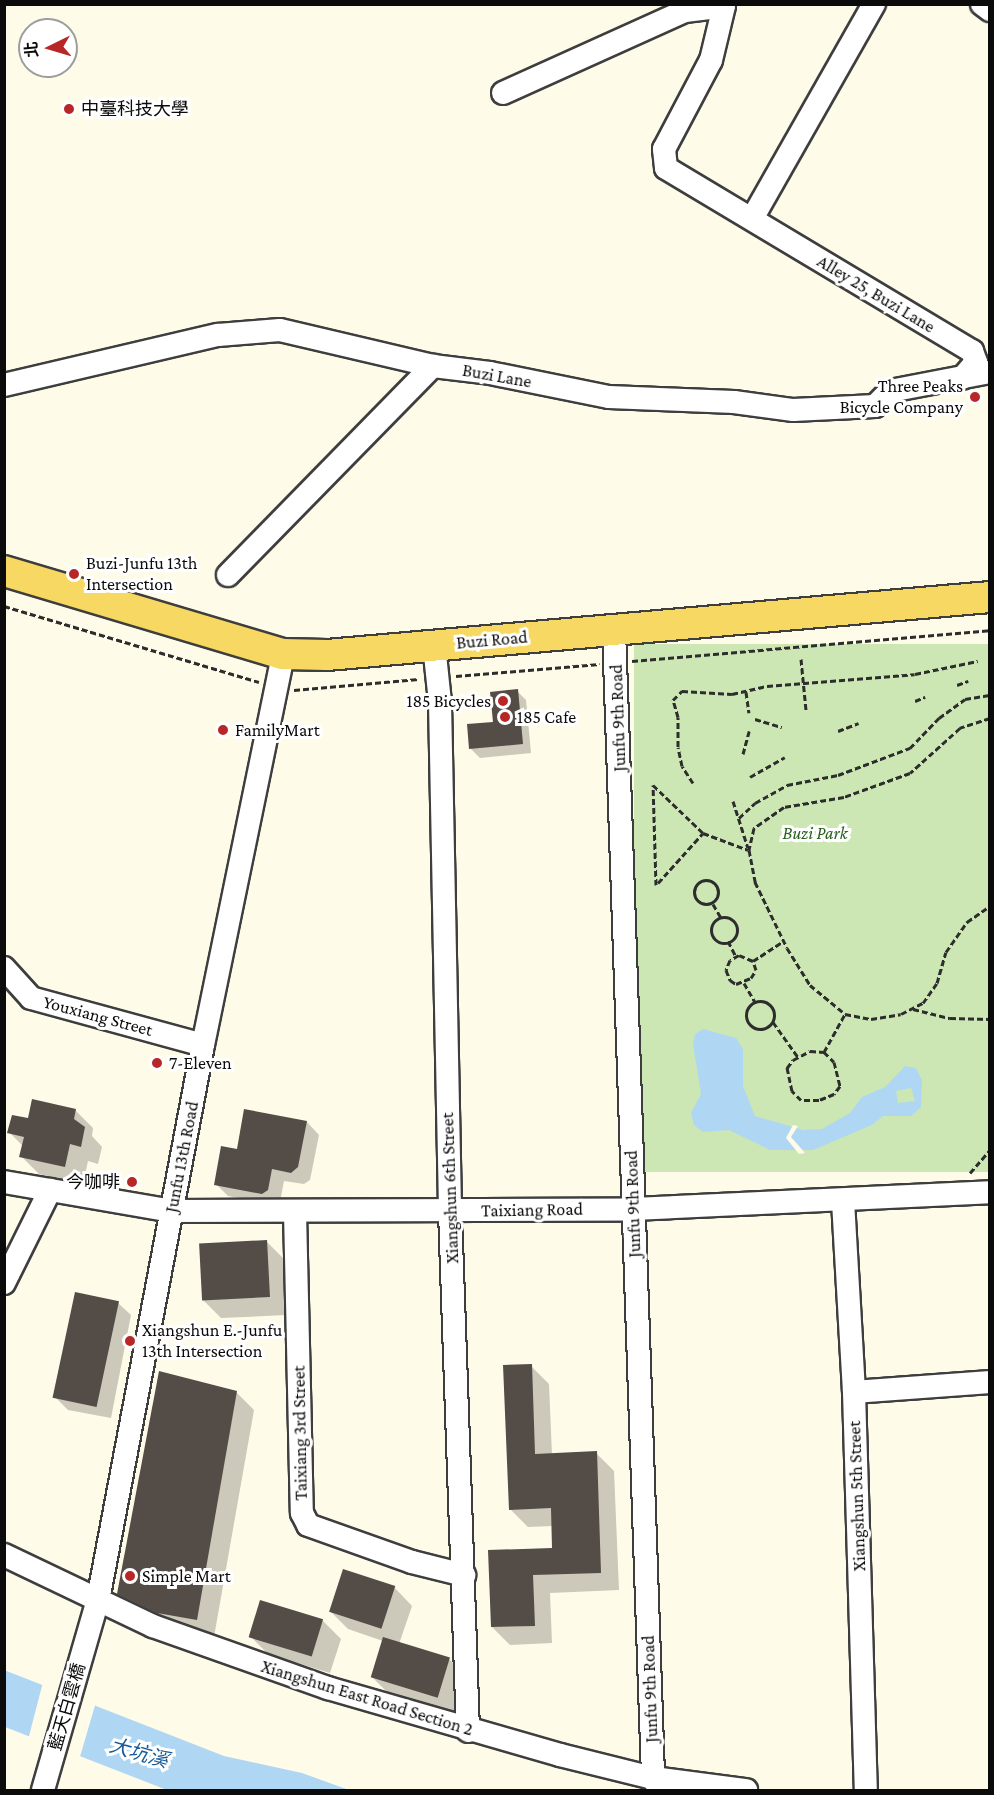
<!DOCTYPE html>
<html>
<head>
<meta charset="utf-8">
<style>
	body { margin:0 }
	#map { position:relative; width:994px; height:1795px; overflow:hidden; background:#fffbe9; font-family:"Crimson Pro","Noto Sans TC",serif }
	div>[style] { position:absolute }
	[style*='--x'] { left:calc(var(--x)*1px); top:calc(var(--y)*1px); width:calc(var(--w)*1px); rotate:calc(var(--a)*1deg) }
	.green>* { inset:0; background:#cce7b4; transform-origin:0 0 }
	.water>* { inset:0; background:#afd7f4 }
	.pier>* { inset:0; background:#fffbe9 }
	.shadow>* { inset:0; background:#0003 }
	.building>* { inset:0; background:#534c47; transform-origin:0 0 }
	.path>* { height:3px; margin-top:-1.5px; transform-origin:0; background:repeating-linear-gradient(90deg,#2d2d2d 0 6px,transparent 0 9px) }
	.path>.ring { margin:-1.5px; padding:0; box-sizing:content-box; background:none; border:3px solid #2d2d2d; border-radius:50% }
	.roads { filter:drop-shadow(2px 0 #3e3e3e) drop-shadow(-2px 0 #3e3e3e) drop-shadow(0 2px #3e3e3e) drop-shadow(0 -2px #3e3e3e) }
	.minor>* { height:22px; margin:-11px; padding:0 11px; transform-origin:11px; border-radius:11px; background:#fff }
	.major>* { height:30px; margin:-15px; padding:0 15px; transform-origin:15px; border-radius:15px; background:#f6d862 }
	.dots>* { width:16px; height:16px; translate:-50% -50%; box-sizing:border-box; border:3px solid #fff; border-radius:50% }
	span { translate:-50% -50%; white-space:nowrap; text-align:center; line-height:1.15; -webkit-text-stroke:6px #fff; paint-order:stroke }
	.poi-label { font-size:18px; color:#0b0b0b }
	.left { translate:0 -50%; text-align:left }
	.right { translate:-100% -50%; text-align:right }
	.street-label { font-size:18px; color:#0b0b0b }
	.park-label { font-size:18px; color:#28601d; font-style:italic }
	.water-label { font-size:20px; color:#185b99; font-style:italic }
	.frame { position:absolute; inset:0; border:6px solid #0b0b0b; pointer-events:none }
	.north { position:absolute; left:18px; top:18px; width:60px; height:60px; box-sizing:border-box; background:#fff; border:2px solid #9d9d9d; border-radius:50%; rotate:265deg; font-size:16px; font-weight:700; line-height:24px; text-align:center; color:#0b0b0b }
	.north::after { content:''; display:block; margin:auto; width:21px; height:27px; background:#b72727; clip-path:polygon(50% 0,100% 100%,50% 72%,0 100%) }
</style>
</head>
<body>
<div id="map">
	<div class="green">
		<i style="left:989px;top:644px;width:528px;height:355px;rotate:90deg"></i>
	</div>
	<div class="water">
		<i style="clip-path:polygon(evenodd,703px 1029px,736px 1038px,743px 1049px,743px 1086px,755px 1116px,803px 1130px,822px 1129px,850px 1113px,862px 1097px,885px 1087px,905px 1066px,916px 1068px,922px 1080px,921px 1107px,911px 1116px,883px 1116px,872px 1125px,813px 1150px,770px 1150px,729px 1130px,703px 1132px,694px 1125px,691px 1113px,701px 1094px,693px 1044px,695px 1034px,703px 1029px,911px 1088px,915px 1101px,898px 1103px,896px 1091px,911px 1088px)"></i>
		<i style="clip-path:polygon(4px 1670px,224px 1756px,302px 1773px,349px 1790px,167px 1790px,5px 1727px)"></i>
	</div>
	<div class="pier">
		<i style="clip-path:polygon(793px 1125px,798px 1126px,791px 1137px,805px 1153px,799px 1154px,786px 1138px)"></i>
		<i style="clip-path:polygon(43px 1682px,96px 1702px,79px 1760px,28px 1740px)"></i>
	</div>
	<div class="shadow">
		<i style="clip-path:polygon(517px 691px,526px 700px,531px 753px,480px 758px,471px 749px)"></i>
		<i style="clip-path:polygon(75px 1110px,93px 1128px,92px 1136px,102px 1147px,98px 1164px,88px 1161px,83px 1184px,39px 1174px,21px 1156px,23px 1146px,9px 1132px,29px 1120px)"></i>
		<i style="clip-path:polygon(307px 1122px,319px 1135px,310px 1180px,304px 1184px,284px 1181px,280px 1202px,275px 1205px,228px 1196px,216px 1184px,238px 1150px)"></i>
		<i style="clip-path:polygon(267px 1242px,285px 1260px,287px 1315px,221px 1318px,203px 1300px)"></i>
		<i style="clip-path:polygon(118px 1303px,131px 1315px,111px 1418px,68px 1410px,56px 1398px)"></i>
		<i style="clip-path:polygon(531px 1366px,549px 1384px,552px 1455px,596px 1453px,614px 1471px,619px 1590px,550px 1593px,552px 1643px,510px 1645px,492px 1627px,489px 1551px,554px 1549px,553px 1526px,528px 1527px,510px 1509px)"></i>
		<i style="clip-path:polygon(236px 1392px,254px 1410px,214px 1637px,137px 1612px,119px 1594px)"></i>
		<i style="clip-path:polygon(394px 1587px,412px 1606px,399px 1644px,450px 1660px,468px 1678px,456px 1715px,390px 1695px,372px 1677px,383px 1641px,348px 1629px,330px 1611px)"></i>
		<i style="clip-path:polygon(261px 1602px,323px 1621px,341px 1639px,330px 1673px,268px 1654px,250px 1636px)"></i>
	</div>
	<div class="building">
		<i style="clip-path:polygon(518px 689px,523px 744px,469px 749px,467px 724px,493px 722px,490px 692px)"></i>
		<i style="clip-path:polygon(32px 1099px,76px 1109px,74px 1119px,85px 1127px,81px 1147px,70px 1144px,65px 1167px,19px 1157px,24px 1137px,7px 1133px,12px 1115px,28px 1118px)"></i>
		<i style="clip-path:polygon(244px 1109px,307px 1121px,298px 1167px,291px 1173px,272px 1169px,268px 1190px,262px 1194px,214px 1185px,221px 1146px,237px 1149px)"></i>
		<i style="left:267px;top:1240px;width:57px;height:68px;rotate:87deg"></i>
		<i style="left:75px;top:1292px;width:45px;height:108px;rotate:12deg"></i>
		<i style="clip-path:polygon(532px 1364px,535px 1454px,597px 1451px,601px 1573px,533px 1575px,535px 1626px,491px 1627px,488px 1550px,552px 1548px,551px 1508px,509px 1510px,503px 1365px)"></i>
		<i style="clip-path:polygon(159px 1371px,237px 1391px,197px 1620px,157px 1613px,117px 1594px)"></i>
		<i style="left:343px;top:1569px;width:55px;height:45px;rotate:18deg"></i>
		<i style="left:260px;top:1600px;width:66px;height:39px;rotate:17deg"></i>
		<i style="left:383px;top:1637px;width:70px;height:42px;rotate:17deg"></i>
	</div>
	<div class="path">
		<i style="--x:4;--y:606;--w:266;--a:16.6"></i>
		<i style="--x:801;--y:659;--w:51;--a:84.4"></i>
		<i style="--x:632;--y:661;--w:359;--a:-4.9"></i>
		<i style="--x:456;--y:676;--w:144;--a:-4.8"></i>
		<i style="--x:957;--y:685;--w:12;--a:-20"></i>
		<i style="--x:294;--y:690;--w:125;--a:-5"></i>
		<i style="--x:746;--y:692;--w:21;--a:82"></i>
		<i style="--x:915;--y:701;--w:11;--a:-22"></i>
		<i style="--x:990;--y:718;--w:32;--a:162"></i>
		<i style="--x:960;--y:728;--w:67;--a:138"></i>
		<i style="--x:910;--y:773;--w:70;--a:160"></i>
		<i style="--x:844;--y:797;--w:61;--a:170.5"></i>
		<i style="--x:784;--y:807;--w:37;--a:145"></i>
		<i style="--x:754;--y:828;--w:23;--a:103"></i>
		<i style="--x:749;--y:850;--w:33;--a:79"></i>
		<i style="--x:755;--y:882;--w:73;--a:64.1"></i>
		<i style="--x:787;--y:948;--w:44;--a:58.1"></i>
		<i style="--x:810;--y:985;--w:45;--a:39.6"></i>
		<i style="--x:845;--y:1014;--w:26;--a:11"></i>
		<i style="--x:871;--y:1019;--w:30;--a:-9"></i>
		<i style="--x:901;--y:1014;--w:25;--a:-27"></i>
		<i style="--x:923;--y:1003;--w:24;--a:-55"></i>
		<i style="--x:937;--y:983;--w:32;--a:-74"></i>
		<i style="--x:946;--y:952;--w:37;--a:-55"></i>
		<i style="--x:967;--y:922;--w:28;--a:-35"></i>
		<i style="--x:755;--y:719;--w:28;--a:17"></i>
		<i style="--x:838;--y:731;--w:22;--a:-21"></i>
		<i style="--x:743;--y:754;--w:24;--a:-75"></i>
		<i style="--x:750;--y:777;--w:40;--a:-29.7"></i>
		<i style="--x:693;--y:783;--w:20;--a:-123"></i>
		<i style="--x:682;--y:766;--w:19;--a:-102"></i>
		<i style="--x:678;--y:747;--w:30;--a:-90"></i>
		<i style="--x:678;--y:717;--w:18;--a:-106"></i>
		<i style="--x:673;--y:700;--w:13;--a:-45"></i>
		<i style="--x:682;--y:691;--w:50;--a:3.4"></i>
		<i style="--x:732;--y:694;--w:36;--a:-13"></i>
		<i style="--x:767;--y:686;--w:148;--a:-4.6"></i>
		<i style="--x:915;--y:674;--w:64;--a:-11.7"></i>
		<i style="--x:733;--y:801;--w:49;--a:72.3"></i>
		<i style="--x:739;--y:818;--w:22;--a:-43"></i>
		<i style="--x:755;--y:803;--w:37;--a:-29"></i>
		<i style="--x:787;--y:785;--w:52;--a:-11.1"></i>
		<i style="--x:838;--y:775;--w:77;--a:-20.6"></i>
		<i style="--x:910;--y:748;--w:42;--a:-46"></i>
		<i style="--x:939;--y:718;--w:32;--a:-36"></i>
		<i style="--x:965;--y:699;--w:25;--a:-9"></i>
		<i class="ring" style="left:694px;top:880px;width:21px;height:21px"></i>
		<i style="--x:658;--y:883;--w:67;--a:-48"></i>
		<i style="--x:656;--y:885;--w:100;--a:-91.7"></i>
		<i style="--x:653;--y:785;--w:69;--a:43.8"></i>
		<i style="--x:703;--y:833;--w:48;--a:20.7"></i>
		<i style="--x:713;--y:904;--w:16;--a:60"></i>
		<i class="ring" style="left:711px;top:917px;width:23px;height:23px"></i>
		<i style="--x:728;--y:941;--w:18;--a:63"></i>
		<i style="--x:753;--y:961;--w:15;--a:-157"></i>
		<i style="--x:739;--y:955;--w:10;--a:151"></i>
		<i style="--x:730;--y:960;--w:11;--a:112"></i>
		<i style="--x:726;--y:970;--w:11;--a:68"></i>
		<i style="--x:730;--y:980;--w:7;--a:34"></i>
		<i style="--x:736;--y:984;--w:16;--a:-22"></i>
		<i style="--x:751;--y:978;--w:9;--a:-58"></i>
		<i style="--x:756;--y:970;--w:9;--a:-108"></i>
		<i style="--x:753;--y:961;--w:37;--a:-33"></i>
		<i style="--x:744;--y:983;--w:22;--a:60"></i>
		<i class="ring" style="left:746px;top:1001px;width:25px;height:25px"></i>
		<i style="--x:913;--y:1009;--w:38;--a:14"></i>
		<i style="--x:950;--y:1018;--w:40;--a:1.4"></i>
		<i style="--x:773;--y:1022;--w:43;--a:54.5"></i>
		<i style="--x:824;--y:1052;--w:14;--a:45"></i>
		<i style="--x:834;--y:1062;--w:25;--a:76"></i>
		<i style="--x:840;--y:1086;--w:10;--a:127"></i>
		<i style="--x:834;--y:1094;--w:16;--a:158"></i>
		<i style="--x:819;--y:1100;--w:18;--a:180"></i>
		<i style="--x:801;--y:1100;--w:13;--a:-135"></i>
		<i style="--x:792;--y:1091;--w:24;--a:-102"></i>
		<i style="--x:787;--y:1068;--w:10;--a:-53"></i>
		<i style="--x:793;--y:1060;--w:19;--a:-28"></i>
		<i style="--x:810;--y:1051;--w:14;--a:4"></i>
		<i style="--x:824;--y:1052;--w:43;--a:-61.1"></i>
		<i style="--x:970;--y:1173;--w:30;--a:-49"></i>
	</div>
	<div class="roads">
		<div class="minor">
			<i style="--x:982;--y:4;--w:10;--a:37"></i>
			<i style="--x:503;--y:93;--w:200;--a:-24.3"></i>
			<i style="--x:685;--y:11;--w:39;--a:-7"></i>
			<i style="--x:724;--y:6;--w:56;--a:103.5"></i>
			<i style="--x:711;--y:60;--w:101;--a:117.8"></i>
			<i style="--x:664;--y:149;--w:19;--a:84"></i>
			<i style="--x:666;--y:168;--w:357;--a:30.9"></i>
			<i style="--x:972;--y:351;--w:12;--a:70"></i>
			<i style="--x:976;--y:362;--w:21;--a:131"></i>
			<i style="--x:753;--y:217;--w:245;--a:-60.4"></i>
			<i style="--x:4;--y:385;--w:220;--a:-13.2"></i>
			<i style="--x:218;--y:335;--w:62;--a:-4.6"></i>
			<i style="--x:280;--y:330;--w:157;--a:13.2"></i>
			<i style="--x:433;--y:366;--w:57;--a:7"></i>
			<i style="--x:490;--y:373;--w:121;--a:11.4"></i>
			<i style="--x:609;--y:397;--w:125;--a:2.3"></i>
			<i style="--x:734;--y:402;--w:60;--a:7.7"></i>
			<i style="--x:793;--y:410;--w:82;--a:-2.8"></i>
			<i style="--x:875;--y:406;--w:21;--a:-45"></i>
			<i style="--x:890;--y:391;--w:102;--a:-10.8"></i>
			<i style="--x:228;--y:575;--w:293;--a:-45.6"></i>
			<i style="--x:614;--y:630;--w:1149;--a:88.05"></i>
			<i style="--x:653;--y:1778;--w:14;--a:60"></i>
			<i style="--x:434;--y:645;--w:57;--a:84"></i>
			<i style="--x:440;--y:702;--w:509;--a:88.87"></i>
			<i style="--x:450;--y:1211;--w:520;--a:88.02"></i>
			<i style="--x:4;--y:968;--w:40;--a:48"></i>
			<i style="--x:31;--y:998;--w:178;--a:15.3"></i>
			<i style="--x:4;--y:1182;--w:170;--a:9.8"></i>
			<i style="--x:172;--y:1211;--w:461;--a:-0.2"></i>
			<i style="--x:633;--y:1209;--w:357;--a:-2.7"></i>
			<i style="--x:843;--y:1201;--w:191;--a:86.7"></i>
			<i style="--x:854;--y:1392;--w:398;--a:88.3"></i>
			<i style="--x:295;--y:1212;--w:301;--a:88.7"></i>
			<i style="--x:302;--y:1513;--w:13;--a:63"></i>
			<i style="--x:308;--y:1525;--w:110;--a:19.6"></i>
			<i style="--x:412;--y:1562;--w:54;--a:14"></i>
			<i style="--x:4;--y:1283;--w:104;--a:-63.7"></i>
			<i style="--x:854;--y:1392;--w:136;--a:-4.2"></i>
			<i style="--x:4;--y:1555;--w:165;--a:25.5"></i>
			<i style="--x:153;--y:1626;--w:186;--a:19.5"></i>
			<i style="--x:328;--y:1688;--w:241;--a:16.1"></i>
			<i style="--x:560;--y:1755;--w:96;--a:13.9"></i>
			<i style="--x:653;--y:1778;--w:94;--a:7.4"></i>
			<i style="--x:43;--y:1790;--w:198;--a:-73.9"></i>
			<i style="--x:98;--y:1600;--w:565;--a:-79.29"></i>
			<i style="--x:203;--y:1045;--w:399;--a:-78.4"></i>
		</div>
		<div class="major">
			<i style="--x:4;--y:571;--w:291;--a:16.6"></i>
			<i style="--x:283;--y:654;--w:44;--a:1.3"></i>
			<i style="--x:327;--y:655;--w:666;--a:-5"></i>
		</div>
	</div>
	<div class="dots">
		<i style="left:69px;top:109px;background:#b72727"></i>
		<i style="left:975px;top:397px;background:#b72727"></i>
		<i style="left:74px;top:574px;background:#b72727"></i>
		<i style="left:503px;top:701px;background:#b72727"></i>
		<i style="left:505px;top:717px;background:#b72727"></i>
		<i style="left:223px;top:730px;background:#b72727"></i>
		<i style="left:157px;top:1063px;background:#b72727"></i>
		<i style="left:132px;top:1182px;background:#b72727"></i>
		<i style="left:130px;top:1341px;background:#b72727"></i>
		<i style="left:130px;top:1576px;background:#b72727"></i>
	</div>
	<div class="poi-label">
		<span class="left" style="left:81px;top:109px">中臺科技大學</span>
		<span class="right" style="left:963px;top:397px">Three Peaks<br>Bicycle Company</span>
		<span class="left" style="left:86px;top:574px">Buzi-Junfu 13th<br>Intersection</span>
		<span class="right" style="left:491px;top:701px">185 Bicycles</span>
		<span class="left" style="left:517px;top:717px">185 Cafe</span>
		<span class="left" style="left:235px;top:730px">FamilyMart</span>
		<span class="left" style="left:169px;top:1063px">7-Eleven</span>
		<span class="right" style="left:120px;top:1182px">今咖啡</span>
		<span class="left" style="left:142px;top:1341px">Xiangshun E.-Junfu<br>13th Intersection</span>
		<span class="left" style="left:142px;top:1576px">Simple Mart</span>
	</div>
	<div class="street-label">
		<span style="left:876px;top:294px;rotate:31deg">Alley 25, Buzi Lane</span>
		<span style="left:497px;top:376px;rotate:10deg">Buzi Lane</span>
		<span style="left:492px;top:640px;rotate:-5deg">Buzi Road</span>
		<span style="left:618px;top:718px;rotate:-92deg">Junfu 9th Road</span>
		<span style="left:98px;top:1016px;rotate:15deg">Youxiang Street</span>
		<span style="left:182px;top:1157px;rotate:-79deg">Junfu 13th Road</span>
		<span style="left:450px;top:1188px;rotate:-92deg">Xiangshun 6th Street</span>
		<span style="left:633px;top:1204px;rotate:-92deg">Junfu 9th Road</span>
		<span style="left:532px;top:1210px;rotate:-1deg">Taixiang Road</span>
		<span style="left:300px;top:1433px;rotate:-91deg">Taixiang 3rd Street</span>
		<span style="left:857px;top:1496px;rotate:-92deg">Xiangshun 5th Street</span>
		<span style="left:650px;top:1689px;rotate:-92deg">Junfu 9th Road</span>
		<span style="left:367px;top:1698px;rotate:17deg">Xiangshun East Road Section 2</span>
		<span style="left:67px;top:1707px;rotate:-74deg">藍天白雲橋</span>
	</div>
	<div class="park-label">
		<span style="left:815px;top:833px">Buzi Park</span>
	</div>
	<div class="water-label">
		<span style="left:139px;top:1753px;rotate:16deg">大坑溪</span>
	</div>
	<div class="frame"></div>
	<div class="north">北</div>
</div>
</body>
</html>
